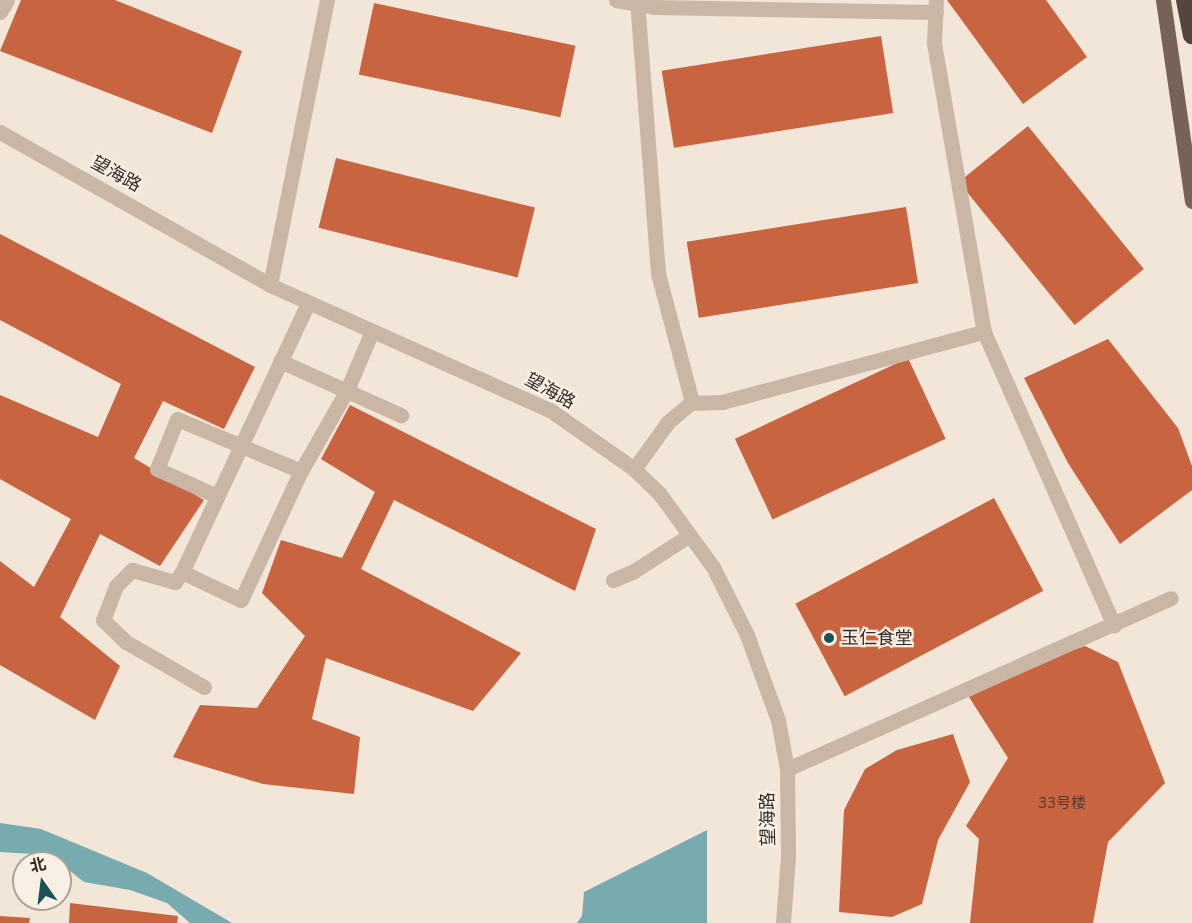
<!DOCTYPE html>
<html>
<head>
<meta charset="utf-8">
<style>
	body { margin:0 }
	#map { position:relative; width:1192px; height:923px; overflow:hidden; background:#f1e6d8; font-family:"Nunito Sans","Noto Sans SC",sans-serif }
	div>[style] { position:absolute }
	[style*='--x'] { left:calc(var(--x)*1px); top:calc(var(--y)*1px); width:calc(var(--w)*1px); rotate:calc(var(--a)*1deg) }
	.water>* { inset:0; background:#77abaf }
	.building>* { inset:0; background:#c86440; transform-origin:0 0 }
	.street>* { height:15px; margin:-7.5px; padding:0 7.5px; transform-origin:7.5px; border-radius:7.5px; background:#c9b6a4 }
	.primary>* { height:15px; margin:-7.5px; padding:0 7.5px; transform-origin:7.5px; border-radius:7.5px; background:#776257 }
	.highway>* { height:18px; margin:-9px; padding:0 9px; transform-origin:9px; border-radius:9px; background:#56453d }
	.dots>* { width:16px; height:16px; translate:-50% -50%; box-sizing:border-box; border:3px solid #f9f0e5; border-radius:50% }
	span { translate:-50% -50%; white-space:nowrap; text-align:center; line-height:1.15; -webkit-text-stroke:4.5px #f9f0e5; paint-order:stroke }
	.number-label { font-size:15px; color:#5a392c }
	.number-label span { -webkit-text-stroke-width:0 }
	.street-label { font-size:18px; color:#352b26 }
	.poi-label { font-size:18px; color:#352b26 }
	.left { translate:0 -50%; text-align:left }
	.north { position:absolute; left:12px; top:851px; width:60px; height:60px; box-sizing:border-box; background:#f9f0e5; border:2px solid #aba199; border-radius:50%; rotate:346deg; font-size:16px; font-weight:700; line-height:24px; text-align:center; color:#352b26 }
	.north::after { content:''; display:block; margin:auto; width:21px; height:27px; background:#1b5157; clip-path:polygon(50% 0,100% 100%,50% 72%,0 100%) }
</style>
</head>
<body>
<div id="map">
	<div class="water">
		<i style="clip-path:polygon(0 823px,41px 829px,147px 873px,232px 923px,190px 923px,167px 903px,130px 890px,84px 882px,60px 863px,33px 854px,0 852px)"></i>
		<i style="clip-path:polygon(707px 830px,707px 923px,577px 923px,582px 916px,584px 892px)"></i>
	</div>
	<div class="building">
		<i style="clip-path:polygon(21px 0,115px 0,242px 51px,212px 133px,0 51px)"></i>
		<i style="clip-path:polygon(947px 0,1046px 0,1087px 57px,1023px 104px)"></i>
		<i style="left:374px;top:3px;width:206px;height:73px;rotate:12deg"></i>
		<i style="left:881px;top:36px;width:78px;height:222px;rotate:81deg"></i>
		<i style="left:1028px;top:126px;width:184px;height:89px;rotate:51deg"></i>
		<i style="left:336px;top:158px;width:205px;height:72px;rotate:14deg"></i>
		<i style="left:906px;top:207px;width:77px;height:222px;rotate:81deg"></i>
		<i style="clip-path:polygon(0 234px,255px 367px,224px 429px,163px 401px,134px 458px,204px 500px,160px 566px,100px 534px,60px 617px,120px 666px,95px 720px,0 665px,0 561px,34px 587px,71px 519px,0 479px,0 395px,98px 437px,121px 384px,0 320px)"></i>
		<i style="clip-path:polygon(1108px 339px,1178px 428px,1192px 466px,1192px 490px,1120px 544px,1068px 463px,1024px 378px)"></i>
		<i style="left:908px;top:358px;width:89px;height:191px;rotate:65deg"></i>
		<i style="clip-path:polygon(350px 405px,596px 529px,575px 591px,394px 500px,361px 569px,521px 653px,473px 711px,326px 658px,312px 719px,360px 737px,354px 794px,263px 784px,173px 757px,200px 705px,257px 708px,305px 636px,262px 593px,281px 540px,342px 558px,375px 492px,321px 459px)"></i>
		<i style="left:994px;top:498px;width:105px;height:225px;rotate:62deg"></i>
		<i style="clip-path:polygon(1085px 646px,1118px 662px,1165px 783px,1108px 842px,1093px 923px,970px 923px,979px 839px,966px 826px,1008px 758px,969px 697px,1041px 661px)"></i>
		<i style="clip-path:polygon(953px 734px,970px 782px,938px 840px,922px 904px,892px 917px,839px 912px,844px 810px,865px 769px,897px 750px)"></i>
		<i style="clip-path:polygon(70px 903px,178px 916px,177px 923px,69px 923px)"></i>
		<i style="clip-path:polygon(0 916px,30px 918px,29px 923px,0 923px)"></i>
	</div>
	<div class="street">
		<i style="--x:616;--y:0;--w:39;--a:10"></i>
		<i style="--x:654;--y:7;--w:282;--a:1"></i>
		<i style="--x:936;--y:0;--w:43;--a:92.7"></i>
		<i style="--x:934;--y:43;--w:293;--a:80.2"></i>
		<i style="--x:0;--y:12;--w:14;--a:-60"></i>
		<i style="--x:0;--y:132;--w:310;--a:29.5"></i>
		<i style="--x:270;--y:285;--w:307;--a:24.1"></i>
		<i style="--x:550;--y:410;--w:103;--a:35.1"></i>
		<i style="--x:634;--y:469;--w:35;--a:44"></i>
		<i style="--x:659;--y:493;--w:92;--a:53.9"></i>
		<i style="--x:713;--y:567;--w:76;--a:63.4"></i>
		<i style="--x:747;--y:635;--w:90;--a:70"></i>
		<i style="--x:778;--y:720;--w:50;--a:79.6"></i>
		<i style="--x:787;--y:769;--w:87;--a:89.3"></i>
		<i style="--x:788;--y:856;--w:67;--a:94.3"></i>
		<i style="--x:270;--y:285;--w:291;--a:-78.7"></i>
		<i style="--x:280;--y:361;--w:133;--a:24.1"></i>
		<i style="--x:690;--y:403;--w:32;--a:-2"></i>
		<i style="--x:722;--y:402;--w:271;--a:-15"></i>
		<i style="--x:984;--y:332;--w:321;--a:66.1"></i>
		<i style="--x:634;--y:469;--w:58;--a:-54.1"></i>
		<i style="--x:668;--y:422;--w:31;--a:-40"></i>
		<i style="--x:692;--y:402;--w:133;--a:-104.8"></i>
		<i style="--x:658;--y:273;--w:274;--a:-94.4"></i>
		<i style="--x:301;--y:471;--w:93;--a:-60.4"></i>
		<i style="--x:347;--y:390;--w:64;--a:-67"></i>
		<i style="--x:182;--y:572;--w:65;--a:25.4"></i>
		<i style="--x:241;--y:600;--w:142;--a:-65.1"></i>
		<i style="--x:301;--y:471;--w:134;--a:-157.2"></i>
		<i style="--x:177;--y:419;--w:54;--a:111.8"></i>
		<i style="--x:157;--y:469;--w:66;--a:24.2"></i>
		<i style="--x:613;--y:580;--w:23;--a:-23"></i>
		<i style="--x:634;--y:571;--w:64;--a:-32.9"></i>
		<i style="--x:204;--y:687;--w:90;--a:-150"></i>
		<i style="--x:126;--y:642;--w:32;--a:-136"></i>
		<i style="--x:103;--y:620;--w:36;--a:-69"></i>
		<i style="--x:116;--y:586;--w:23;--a:-45"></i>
		<i style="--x:132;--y:570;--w:45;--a:15.6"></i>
		<i style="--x:175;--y:582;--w:12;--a:-55"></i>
		<i style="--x:182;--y:572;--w:297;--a:-64.9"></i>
		<i style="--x:787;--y:769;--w:420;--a:-24"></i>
	</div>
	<div class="primary">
		<i style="--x:1163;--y:0;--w:203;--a:81.8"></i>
	</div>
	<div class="highway">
		<i style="--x:1185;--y:0;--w:36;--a:79"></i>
	</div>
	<div class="dots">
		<i style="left:829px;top:638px;background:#1b5157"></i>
	</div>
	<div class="number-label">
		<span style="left:1062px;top:804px">33号楼</span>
	</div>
	<div class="street-label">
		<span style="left:116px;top:174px;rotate:29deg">望海路</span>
		<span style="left:550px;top:391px;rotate:29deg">望海路</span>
		<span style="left:768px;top:819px;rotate:-91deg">望海路</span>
	</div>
	<div class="poi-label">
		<span class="left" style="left:841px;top:638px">玉仁食堂</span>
	</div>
	<div class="north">北</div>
</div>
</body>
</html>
